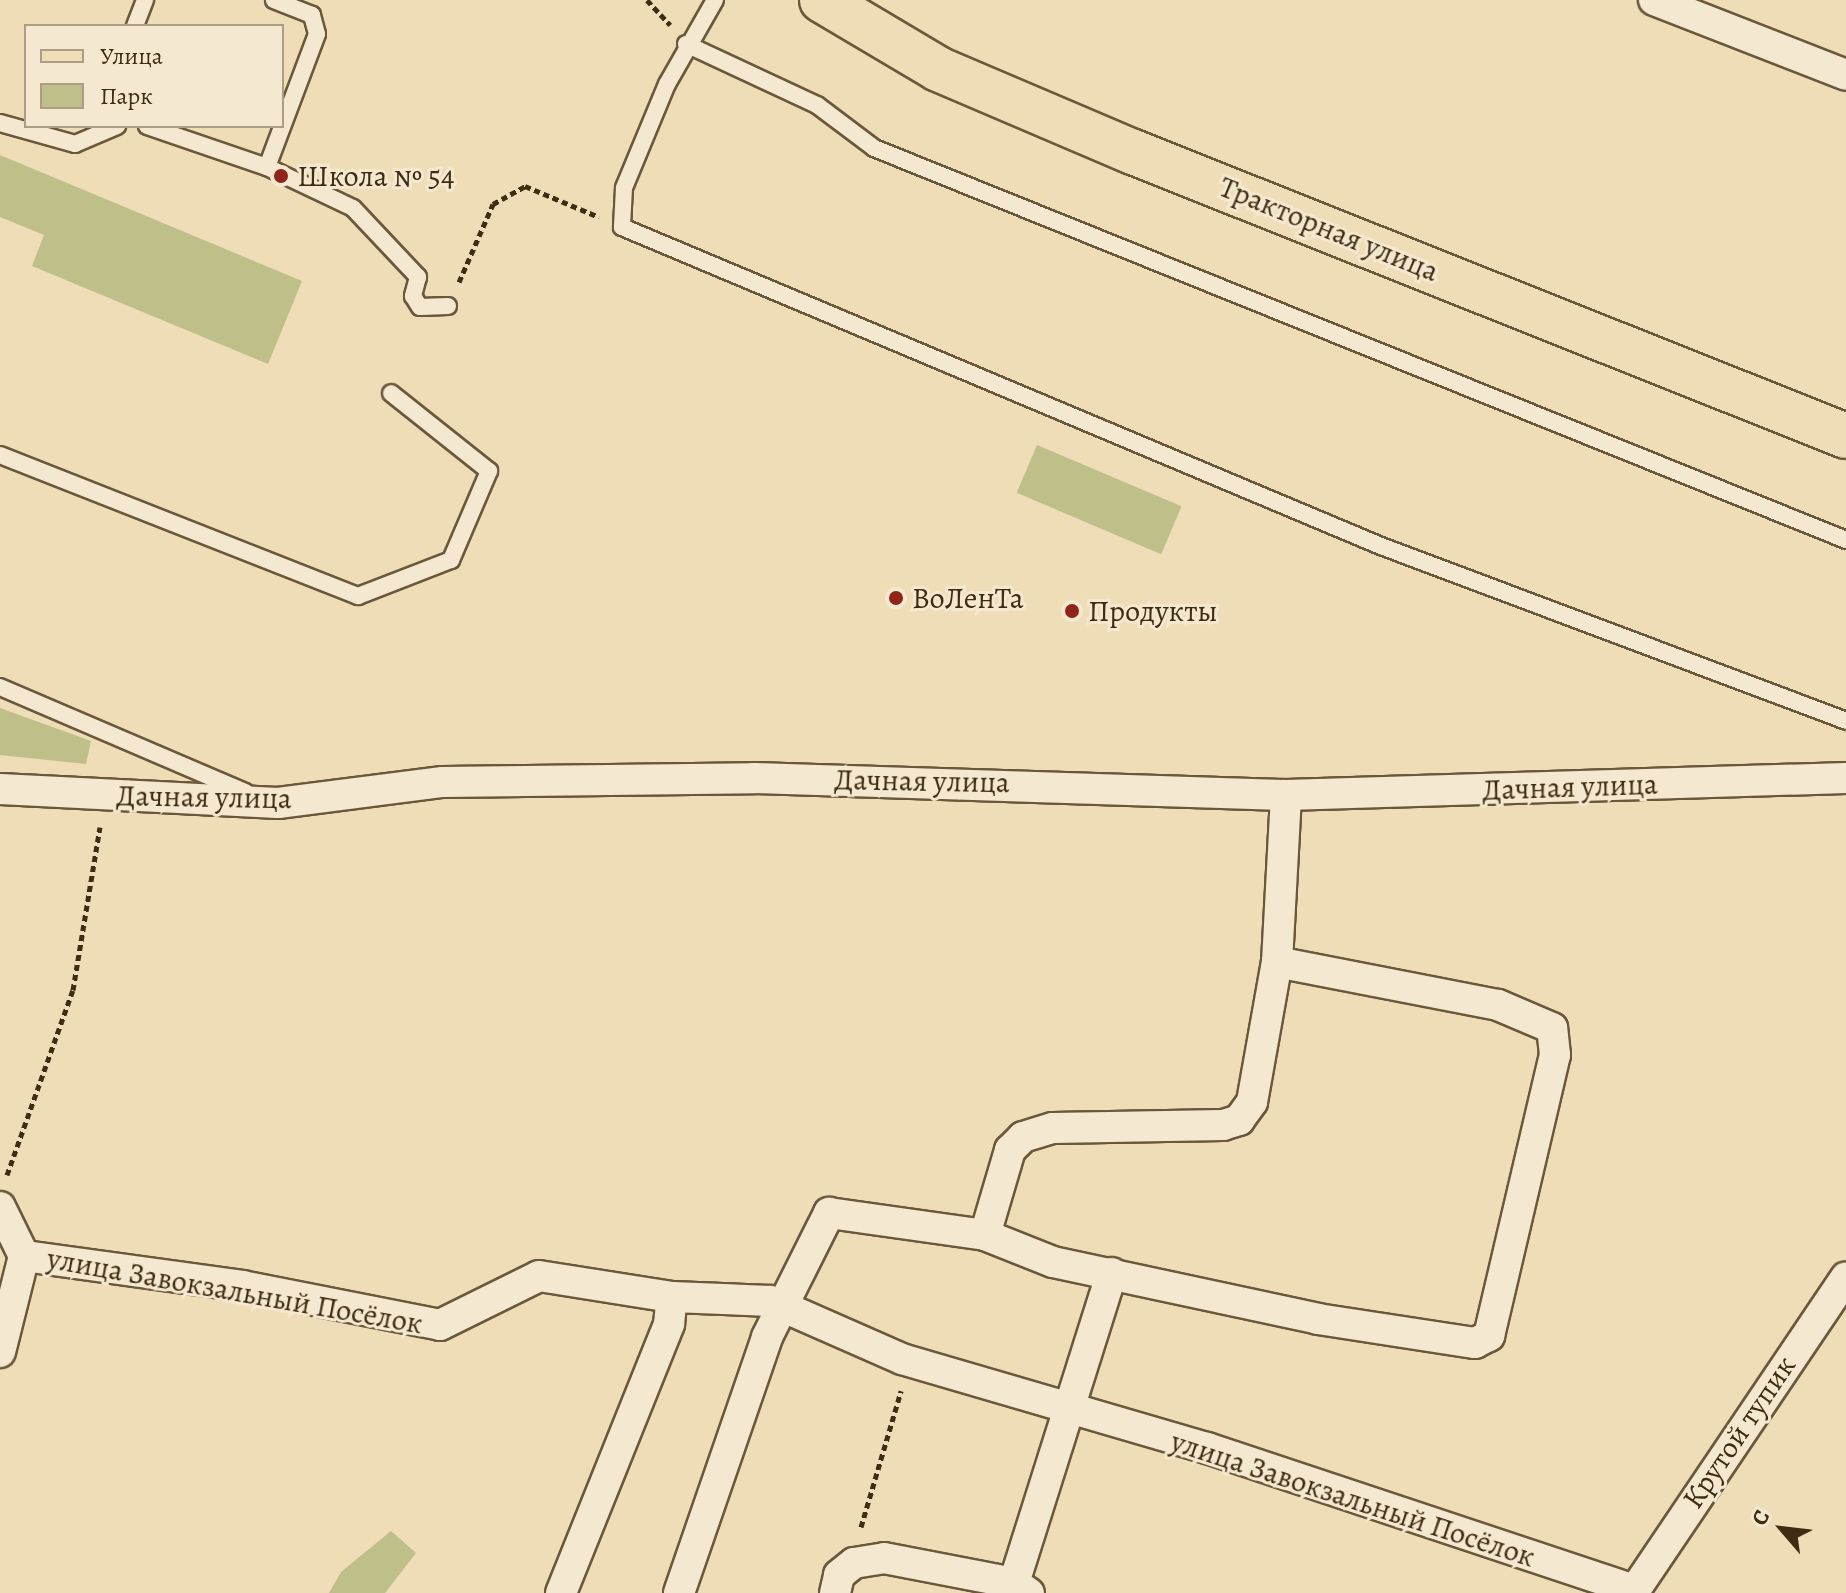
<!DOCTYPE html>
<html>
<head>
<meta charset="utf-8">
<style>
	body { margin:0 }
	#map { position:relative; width:1846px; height:1593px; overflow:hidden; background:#eeddb6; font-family:Alegreya,serif }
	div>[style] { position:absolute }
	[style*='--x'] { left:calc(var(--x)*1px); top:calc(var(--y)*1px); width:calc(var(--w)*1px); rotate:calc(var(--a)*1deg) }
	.green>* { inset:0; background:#bfbf89; transform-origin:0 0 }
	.path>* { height:5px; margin-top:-2.5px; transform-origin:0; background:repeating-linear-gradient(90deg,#3f2c12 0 6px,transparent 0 10px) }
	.roads { filter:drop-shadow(2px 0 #6b583b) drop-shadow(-2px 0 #6b583b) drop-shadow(0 2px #6b583b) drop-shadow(0 -2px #6b583b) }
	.service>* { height:16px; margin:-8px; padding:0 8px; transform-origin:8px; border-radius:8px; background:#f4e9d0 }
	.minor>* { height:30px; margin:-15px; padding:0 15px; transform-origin:15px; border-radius:15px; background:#f4e9d0 }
	.primary>* { height:44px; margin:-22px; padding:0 22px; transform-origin:22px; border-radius:22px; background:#eeddb6 }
	.dots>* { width:22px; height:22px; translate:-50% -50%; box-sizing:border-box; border:4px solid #f4e9d0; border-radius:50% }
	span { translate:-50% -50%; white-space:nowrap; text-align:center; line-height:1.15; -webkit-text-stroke:6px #f4e9d0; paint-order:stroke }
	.poi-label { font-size:30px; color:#3f2c12 }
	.left { translate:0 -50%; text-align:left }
	.street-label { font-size:30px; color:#3f2c12 }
	.legend { position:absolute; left:24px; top:24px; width:260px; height:104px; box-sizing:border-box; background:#f4e9d0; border:2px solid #ac9d84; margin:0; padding:10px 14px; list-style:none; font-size:24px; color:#3f2c12 }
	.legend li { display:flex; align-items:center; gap:16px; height:40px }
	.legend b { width:40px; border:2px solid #ac9d84 }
	.north { position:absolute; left:1742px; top:1489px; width:80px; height:80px; -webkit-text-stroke:6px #f4e9d0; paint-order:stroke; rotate:298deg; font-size:22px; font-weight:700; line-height:32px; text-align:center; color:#3f2c12 }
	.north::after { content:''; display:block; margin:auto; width:28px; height:36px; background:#3f2c12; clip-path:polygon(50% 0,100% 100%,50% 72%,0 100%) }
</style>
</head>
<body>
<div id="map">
	<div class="green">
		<i style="clip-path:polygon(0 155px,302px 281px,268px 364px,32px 266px,44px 235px,0 217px)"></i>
		<i style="left:1037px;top:445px;width:157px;height:52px;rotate:23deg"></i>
		<i style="clip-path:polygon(0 708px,91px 741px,86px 764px,0 755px)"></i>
		<i style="clip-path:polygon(391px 1531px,416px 1553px,385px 1593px,329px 1593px,341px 1572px)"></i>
	</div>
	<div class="path">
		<i style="--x:647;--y:0;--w:34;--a:47"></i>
		<i style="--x:459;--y:282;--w:85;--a:-66.4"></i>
		<i style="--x:493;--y:204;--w:37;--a:-29"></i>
		<i style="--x:525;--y:186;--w:80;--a:22.7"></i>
		<i style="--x:7;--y:1175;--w:196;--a:-70.4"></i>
		<i style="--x:73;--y:990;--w:165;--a:-80.6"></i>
		<i style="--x:861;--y:1527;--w:142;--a:-73.6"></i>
	</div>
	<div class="roads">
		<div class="service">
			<i style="--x:715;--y:0;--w:97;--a:119.7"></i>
			<i style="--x:667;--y:84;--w:113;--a:112.5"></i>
			<i style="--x:624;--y:188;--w:39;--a:93"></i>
			<i style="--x:622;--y:227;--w:823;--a:22.8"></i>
			<i style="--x:1381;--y:546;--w:497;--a:20.6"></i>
			<i style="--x:135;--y:26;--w:28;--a:-69"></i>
			<i style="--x:686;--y:44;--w:145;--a:25"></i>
			<i style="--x:817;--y:105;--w:71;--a:37"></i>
			<i style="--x:874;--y:148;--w:1048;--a:21.96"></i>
			<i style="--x:0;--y:123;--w:78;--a:15.6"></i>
			<i style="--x:75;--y:144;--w:46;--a:-23.2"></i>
			<i style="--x:147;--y:126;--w:127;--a:18.9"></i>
			<i style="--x:267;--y:167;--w:95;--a:25.5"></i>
			<i style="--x:353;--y:208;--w:95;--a:46.7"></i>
			<i style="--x:418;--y:277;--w:20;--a:105"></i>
			<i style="--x:413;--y:296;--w:13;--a:58"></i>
			<i style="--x:420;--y:307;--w:28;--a:-2"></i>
			<i style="--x:267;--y:167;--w:142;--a:-69.4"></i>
			<i style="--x:317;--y:34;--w:20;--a:-105"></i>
			<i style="--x:312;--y:15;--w:41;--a:-158.5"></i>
			<i style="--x:0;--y:455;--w:385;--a:21.5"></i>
			<i style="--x:358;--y:596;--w:100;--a:-21.2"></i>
			<i style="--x:451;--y:560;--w:97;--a:-66.9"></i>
			<i style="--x:489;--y:471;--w:125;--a:-141.5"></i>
			<i style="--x:0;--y:687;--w:267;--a:23.2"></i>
		</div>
		<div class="minor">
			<i style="--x:1654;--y:0;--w:206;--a:21.3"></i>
			<i style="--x:0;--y:789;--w:278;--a:2.9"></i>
			<i style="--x:278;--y:803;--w:166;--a:-7.3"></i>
			<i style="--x:443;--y:782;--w:311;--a:-0.7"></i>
			<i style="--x:754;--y:778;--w:532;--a:1.83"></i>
			<i style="--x:1286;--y:795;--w:560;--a:-1.74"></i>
			<i style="--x:0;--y:1207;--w:55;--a:63.9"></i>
			<i style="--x:985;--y:1235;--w:89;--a:-73.6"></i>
			<i style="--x:1010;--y:1150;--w:18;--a:-45"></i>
			<i style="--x:1023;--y:1137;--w:31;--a:-17"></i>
			<i style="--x:1053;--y:1128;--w:170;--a:-1"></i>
			<i style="--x:1223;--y:1125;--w:17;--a:-17"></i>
			<i style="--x:1239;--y:1120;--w:22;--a:-54"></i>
			<i style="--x:1252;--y:1102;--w:142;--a:-79.9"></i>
			<i style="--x:1277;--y:962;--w:167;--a:-86.9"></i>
			<i style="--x:24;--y:1256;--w:220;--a:7.8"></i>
			<i style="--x:242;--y:1286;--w:202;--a:11.1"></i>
			<i style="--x:440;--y:1325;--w:110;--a:-26.3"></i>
			<i style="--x:539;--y:1276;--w:135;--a:9"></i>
			<i style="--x:672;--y:1297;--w:98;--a:2.3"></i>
			<i style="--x:770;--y:1301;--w:144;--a:23.7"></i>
			<i style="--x:902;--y:1359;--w:318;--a:16.3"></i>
			<i style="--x:1207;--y:1448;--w:451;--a:18.4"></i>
			<i style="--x:1635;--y:1590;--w:377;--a:-56"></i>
			<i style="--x:0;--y:1352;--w:99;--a:-76"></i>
			<i style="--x:1014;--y:1583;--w:325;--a:-72.5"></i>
			<i style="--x:561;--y:1593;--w:290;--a:-68.1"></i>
			<i style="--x:669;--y:1324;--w:27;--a:-84"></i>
			<i style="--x:679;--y:1593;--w:271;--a:-71"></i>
			<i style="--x:767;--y:1337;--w:139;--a:-63.4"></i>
			<i style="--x:829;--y:1213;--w:158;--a:8"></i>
			<i style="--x:985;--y:1235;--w:73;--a:21.7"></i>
			<i style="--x:1053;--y:1262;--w:271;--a:12.1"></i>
			<i style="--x:1318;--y:1319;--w:159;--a:8.7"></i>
			<i style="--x:1475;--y:1343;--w:16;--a:-27"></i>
			<i style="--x:1489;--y:1336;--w:289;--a:-76.8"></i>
			<i style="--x:1555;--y:1055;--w:27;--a:-96"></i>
			<i style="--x:1552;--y:1028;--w:59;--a:-156.9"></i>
			<i style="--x:1498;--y:1005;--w:225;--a:-169"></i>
			<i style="--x:835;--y:1593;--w:18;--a:-77"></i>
			<i style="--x:839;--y:1575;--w:19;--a:-39"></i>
			<i style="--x:854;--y:1563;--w:30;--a:-9"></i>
			<i style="--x:884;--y:1558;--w:132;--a:10.9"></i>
			<i style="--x:1014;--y:1583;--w:18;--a:34"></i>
		</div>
		<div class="primary">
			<i style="--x:822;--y:0;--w:135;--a:30.7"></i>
			<i style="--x:938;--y:69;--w:212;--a:23.1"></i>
			<i style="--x:1133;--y:152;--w:767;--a:21.72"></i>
		</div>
	</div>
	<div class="dots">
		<i style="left:281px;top:176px;background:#8f2418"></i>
		<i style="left:896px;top:598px;background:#8f2418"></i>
		<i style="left:1072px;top:611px;background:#8f2418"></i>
	</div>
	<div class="poi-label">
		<span class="left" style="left:297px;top:176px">Школа № 54</span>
		<span class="left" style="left:912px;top:598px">ВоЛенТа</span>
		<span class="left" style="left:1088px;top:611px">Продукты</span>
	</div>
	<div class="street-label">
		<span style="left:1329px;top:229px;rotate:22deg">Тракторная улица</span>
		<span style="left:922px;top:781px;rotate:1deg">Дачная улица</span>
		<span style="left:1570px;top:787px;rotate:-2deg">Дачная улица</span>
		<span style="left:204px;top:797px;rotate:1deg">Дачная улица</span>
		<span style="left:235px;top:1291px;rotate:10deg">улица Завокзальный Посёлок</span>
		<span style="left:1739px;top:1432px;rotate:-56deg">Крутой тупик</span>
		<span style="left:1353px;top:1499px;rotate:18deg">улица Завокзальный Посёлок</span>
	</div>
	<ul class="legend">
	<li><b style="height:10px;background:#eeddb6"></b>Улица</li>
	<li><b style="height:22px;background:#bfbf89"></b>Парк</li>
	</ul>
	<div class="north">С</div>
</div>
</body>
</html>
